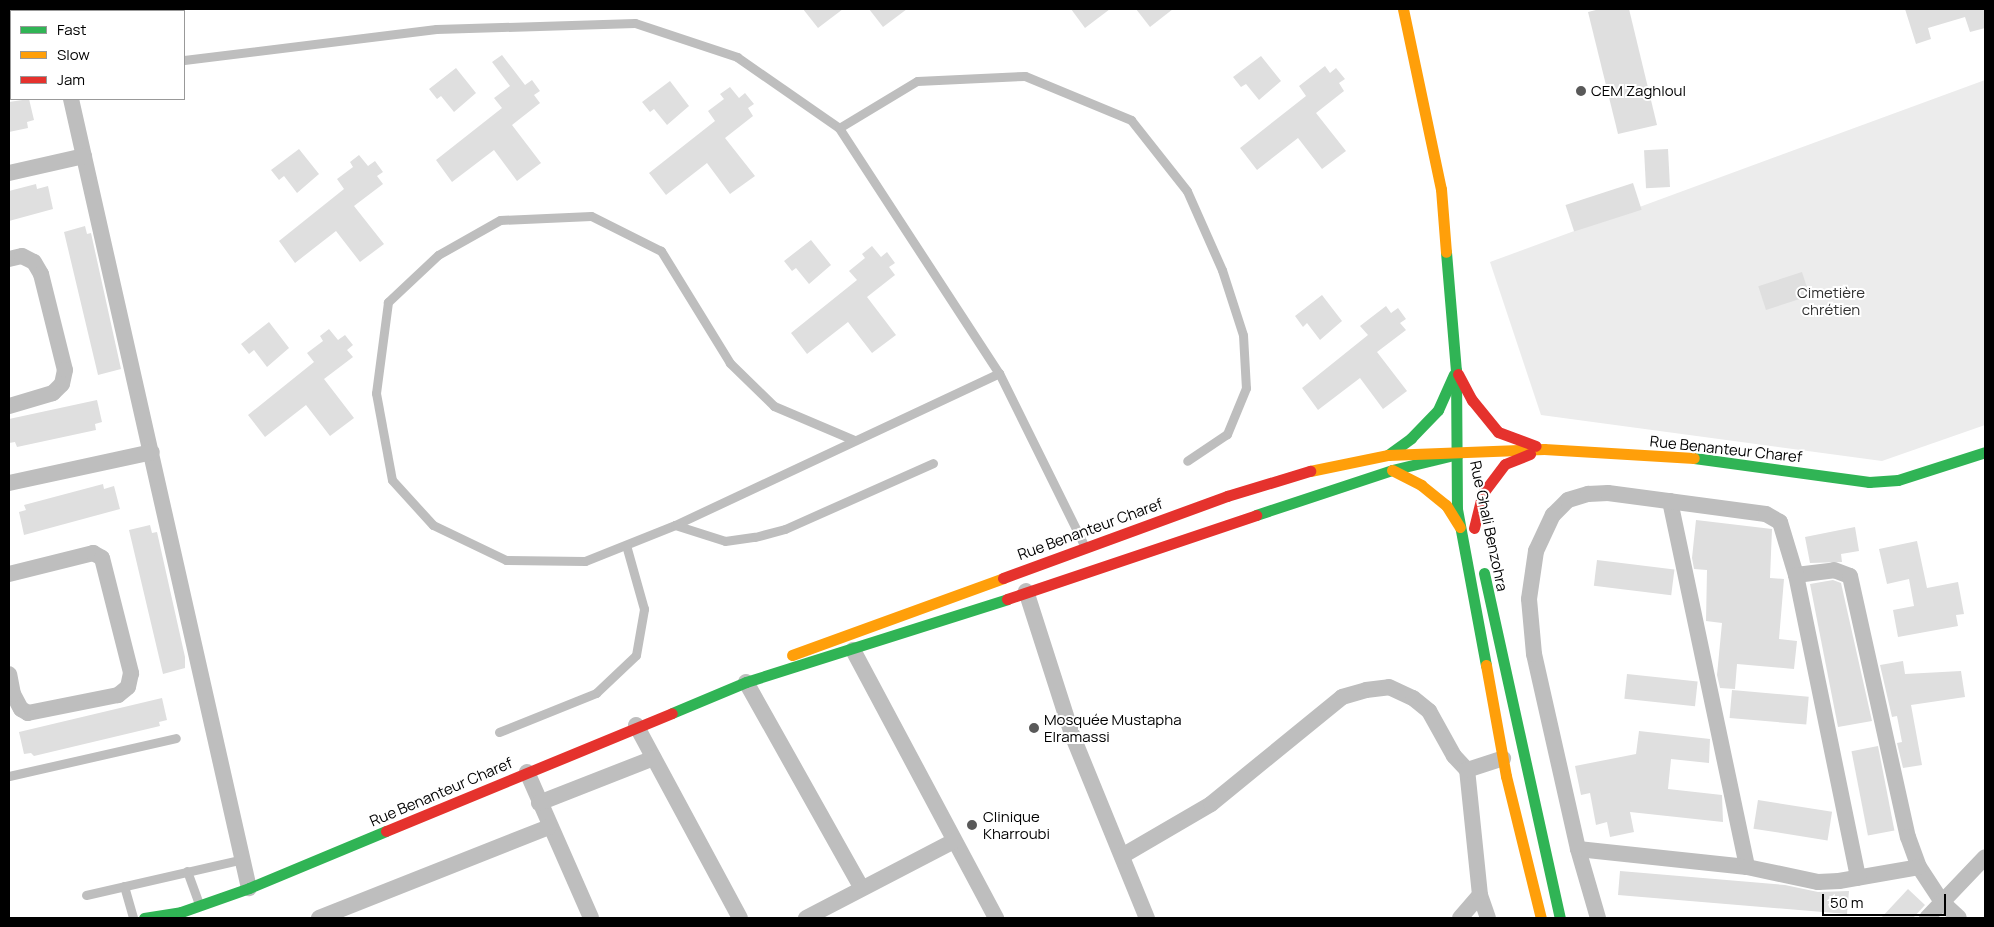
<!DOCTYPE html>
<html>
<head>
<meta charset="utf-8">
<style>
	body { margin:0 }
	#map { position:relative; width:1994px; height:927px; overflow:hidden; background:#fff; font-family:Manrope,sans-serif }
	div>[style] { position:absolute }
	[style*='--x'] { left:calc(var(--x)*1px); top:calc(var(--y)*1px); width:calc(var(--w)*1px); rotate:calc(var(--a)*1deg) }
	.green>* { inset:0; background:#ececec }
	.building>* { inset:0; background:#dfdfdf; transform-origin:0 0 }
	.lane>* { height:9px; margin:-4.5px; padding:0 4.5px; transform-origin:4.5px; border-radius:4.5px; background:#bebebe }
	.street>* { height:16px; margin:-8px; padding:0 8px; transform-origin:8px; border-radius:8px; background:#bebebe }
	.fast>* { height:11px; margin:-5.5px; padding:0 5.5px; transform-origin:5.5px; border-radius:5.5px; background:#30b455 }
	.slow>* { height:11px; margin:-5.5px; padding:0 5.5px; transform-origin:5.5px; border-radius:5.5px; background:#ff9f0a }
	.jam>* { height:11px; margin:-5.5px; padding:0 5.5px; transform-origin:5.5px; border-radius:5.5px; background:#e5322d }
	.dots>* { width:14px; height:14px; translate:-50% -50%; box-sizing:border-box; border:2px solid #fff; border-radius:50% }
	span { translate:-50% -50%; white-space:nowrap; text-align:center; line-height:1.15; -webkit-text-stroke:4px #fff; paint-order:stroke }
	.poi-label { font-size:15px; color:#000 }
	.left { translate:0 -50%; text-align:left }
	.park-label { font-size:15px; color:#333 }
	.street-label { font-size:15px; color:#000 }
	.frame { position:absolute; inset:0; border:10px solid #000; pointer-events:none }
	.legend { position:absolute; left:10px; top:10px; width:175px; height:90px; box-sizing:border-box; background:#fff; border:1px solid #999; margin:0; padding:6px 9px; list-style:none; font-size:15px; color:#000 }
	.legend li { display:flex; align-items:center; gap:10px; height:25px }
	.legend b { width:25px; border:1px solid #999 }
	.scale { position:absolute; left:1822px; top:894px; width:124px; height:22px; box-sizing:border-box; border:2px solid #000; border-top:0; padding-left:6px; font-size:15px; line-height:18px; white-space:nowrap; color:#000; -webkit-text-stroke:4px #fff; paint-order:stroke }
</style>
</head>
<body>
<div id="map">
	<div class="green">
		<i style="clip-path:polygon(1985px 80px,1985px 425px,1882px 461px,1541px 415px,1490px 262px)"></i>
	</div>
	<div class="building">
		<i style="clip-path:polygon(803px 9px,843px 9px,818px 28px)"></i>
		<i style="clip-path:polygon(869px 9px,907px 9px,883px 27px)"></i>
		<i style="clip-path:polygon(1071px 9px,1110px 9px,1085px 28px)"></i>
		<i style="clip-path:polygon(1136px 9px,1173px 9px,1150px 27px)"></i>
		<i style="clip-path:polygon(1600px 9px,1629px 9px,1657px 125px,1618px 134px,1588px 12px)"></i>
		<i style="clip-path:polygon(1905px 9px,1985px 9px,1985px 28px,1970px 32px,1965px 17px,1928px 28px,1931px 39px,1916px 44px)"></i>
		<i style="clip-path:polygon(502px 55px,525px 85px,532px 80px,540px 91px,534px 95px,540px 103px,512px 125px,541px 163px,517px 181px,494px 150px,452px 182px,436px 160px,502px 108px,494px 98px,510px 86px,492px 62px)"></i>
		<i style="clip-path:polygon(1261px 56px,1281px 81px,1259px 100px,1246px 84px,1241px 87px,1233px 77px)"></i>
		<i style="clip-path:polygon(1325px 66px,1330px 73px,1336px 68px,1345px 79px,1339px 83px,1344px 91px,1316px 113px,1346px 151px,1322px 169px,1298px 138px,1257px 170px,1240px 148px,1306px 96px,1299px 86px)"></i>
		<i style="clip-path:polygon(456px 68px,476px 93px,454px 112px,441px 96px,437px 99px,429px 89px)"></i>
		<i style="clip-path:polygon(670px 81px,689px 106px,667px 125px,654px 109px,650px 112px,642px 102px)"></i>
		<i style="clip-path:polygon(730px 87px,739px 98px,745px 93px,754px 104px,748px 108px,753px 116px,725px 138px,755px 176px,730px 194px,707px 163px,666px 195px,649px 173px,715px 121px,708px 111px,724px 99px,720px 94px)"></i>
		<i style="clip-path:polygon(29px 99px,34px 120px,27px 122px,28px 128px,9px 132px,9px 102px)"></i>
		<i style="clip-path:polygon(299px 149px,319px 174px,297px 193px,284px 176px,279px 180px,271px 170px)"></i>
		<i style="left:1668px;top:149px;width:38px;height:24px;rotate:87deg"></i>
		<i style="clip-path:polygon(359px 155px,368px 166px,375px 161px,383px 172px,377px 176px,383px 184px,354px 206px,384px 244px,360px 262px,336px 231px,295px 263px,279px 241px,344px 189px,337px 179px,353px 167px,350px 162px)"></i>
		<i style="left:1633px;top:183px;width:28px;height:71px;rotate:72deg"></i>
		<i style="clip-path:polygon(36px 184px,37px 189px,48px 186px,53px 209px,9px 221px,9px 191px)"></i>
		<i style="clip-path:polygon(85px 226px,87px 234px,91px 233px,121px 369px,98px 375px,64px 232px)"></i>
		<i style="clip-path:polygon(811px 240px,831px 265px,809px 284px,796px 268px,792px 271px,784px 261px)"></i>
		<i style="clip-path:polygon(872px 246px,881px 257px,887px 252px,895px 263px,889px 267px,895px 275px,867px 297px,896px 335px,872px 353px,848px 322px,807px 354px,791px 333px,857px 280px,849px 271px,865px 258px,862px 254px)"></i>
		<i style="left:1802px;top:272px;width:25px;height:46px;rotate:72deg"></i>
		<i style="clip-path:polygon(1322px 295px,1342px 321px,1320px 340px,1307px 323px,1303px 327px,1295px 316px)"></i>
		<i style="clip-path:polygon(1386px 306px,1391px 313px,1398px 308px,1406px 319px,1400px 323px,1406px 330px,1377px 352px,1407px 391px,1383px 409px,1360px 378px,1318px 410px,1302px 388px,1368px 335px,1360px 326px)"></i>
		<i style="clip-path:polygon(269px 322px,289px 348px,267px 367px,254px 350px,249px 354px,241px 344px)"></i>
		<i style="clip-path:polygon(329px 329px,338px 340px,345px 335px,353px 345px,347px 350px,353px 357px,324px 379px,354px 418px,330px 436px,306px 405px,265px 437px,248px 415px,314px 362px,307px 353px,323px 341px,320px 336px)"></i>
		<i style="clip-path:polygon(97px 400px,102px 422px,95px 424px,96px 430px,17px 447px,15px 442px,9px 443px,9px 419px)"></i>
		<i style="clip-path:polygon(103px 484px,104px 489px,114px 486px,120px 509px,24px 535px,19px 512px,26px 510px,24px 505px)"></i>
		<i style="clip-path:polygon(1696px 520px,1772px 529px,1770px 578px,1784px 579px,1779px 639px,1797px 641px,1794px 669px,1737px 664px,1735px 689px,1720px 688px,1717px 675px,1722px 623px,1706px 621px,1707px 570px,1694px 569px,1692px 558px)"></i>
		<i style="clip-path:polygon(150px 525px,152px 533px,157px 532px,185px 657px,185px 668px,163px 674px,129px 530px)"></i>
		<i style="clip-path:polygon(1855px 527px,1859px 551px,1841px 554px,1842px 562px,1810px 563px,1805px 537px)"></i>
		<i style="clip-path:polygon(1917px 541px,1927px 588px,1958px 582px,1964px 614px,1956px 615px,1958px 626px,1898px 637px,1893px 610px,1914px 606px,1909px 579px,1887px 584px,1879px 549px)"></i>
		<i style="left:1597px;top:560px;width:78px;height:26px;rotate:7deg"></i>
		<i style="clip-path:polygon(1833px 580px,1841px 583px,1872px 721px,1838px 727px,1810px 584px)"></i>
		<i style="clip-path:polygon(1903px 661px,1905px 674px,1961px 671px,1965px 697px,1911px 705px,1922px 765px,1903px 768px,1897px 743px,1902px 742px,1897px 716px,1892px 717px,1880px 665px)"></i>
		<i style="left:1627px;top:674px;width:71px;height:25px;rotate:6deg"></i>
		<i style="left:1732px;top:690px;width:77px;height:28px;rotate:5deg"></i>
		<i style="clip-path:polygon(162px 698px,167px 720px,159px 722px,160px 726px,34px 756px,31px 753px,24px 754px,19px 732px)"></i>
		<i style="clip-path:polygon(1639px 731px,1710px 739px,1709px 763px,1671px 759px,1668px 789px,1722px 795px,1723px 822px,1630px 812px,1634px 832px,1610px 837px,1607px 822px,1596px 825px,1590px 793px,1581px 795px,1575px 766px,1636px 754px)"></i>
		<i style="left:1878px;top:746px;width:86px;height:27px;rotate:79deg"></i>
		<i style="left:1758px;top:800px;width:75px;height:29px;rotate:9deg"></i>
		<i style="clip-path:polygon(1620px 871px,1785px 885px,1818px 892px,1849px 891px,1847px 914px,1618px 895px)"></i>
		<i style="clip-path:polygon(1908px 889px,1925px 905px,1913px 918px,1881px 918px)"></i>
	</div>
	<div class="lane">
		<i style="--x:184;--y:60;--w:254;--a:-7"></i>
		<i style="--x:436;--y:29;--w:199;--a:-1.7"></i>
		<i style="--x:635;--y:23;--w:108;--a:18.4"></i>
		<i style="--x:737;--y:57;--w:124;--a:34.8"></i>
		<i style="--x:839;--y:128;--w:293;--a:56.9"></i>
		<i style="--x:999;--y:373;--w:194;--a:63.7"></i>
		<i style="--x:839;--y:128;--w:91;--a:-31.1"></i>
		<i style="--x:917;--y:81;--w:108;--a:-2.7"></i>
		<i style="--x:1025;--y:76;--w:115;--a:22.5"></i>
		<i style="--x:1131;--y:120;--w:90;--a:51.7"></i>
		<i style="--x:1187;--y:191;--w:86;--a:66.1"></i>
		<i style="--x:1222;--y:270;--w:68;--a:72.1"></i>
		<i style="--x:1243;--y:335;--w:53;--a:86.8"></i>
		<i style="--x:1246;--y:388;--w:50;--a:112.4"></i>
		<i style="--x:1227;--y:434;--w:48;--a:146"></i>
		<i style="--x:854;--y:440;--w:87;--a:-157"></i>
		<i style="--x:774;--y:406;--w:62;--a:-135.7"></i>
		<i style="--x:730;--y:363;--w:132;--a:-121.6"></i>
		<i style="--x:661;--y:251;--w:78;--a:-153.4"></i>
		<i style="--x:591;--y:216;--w:91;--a:177.5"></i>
		<i style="--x:500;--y:220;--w:71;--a:150.6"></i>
		<i style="--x:438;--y:255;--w:69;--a:136.8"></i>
		<i style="--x:388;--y:302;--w:92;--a:97.5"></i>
		<i style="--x:376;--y:393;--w:88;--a:79.6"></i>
		<i style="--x:392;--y:480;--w:61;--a:47.7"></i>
		<i style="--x:433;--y:525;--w:81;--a:25.6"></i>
		<i style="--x:506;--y:560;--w:79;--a:0.7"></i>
		<i style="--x:585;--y:561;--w:97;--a:-21.8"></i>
		<i style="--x:675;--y:525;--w:358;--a:-25.1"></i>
		<i style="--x:675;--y:525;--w:52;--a:17.7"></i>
		<i style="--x:725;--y:541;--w:30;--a:-8"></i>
		<i style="--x:755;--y:537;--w:31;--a:-15"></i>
		<i style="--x:785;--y:529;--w:162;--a:-24"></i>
		<i style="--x:499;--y:732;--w:105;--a:-21.9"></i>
		<i style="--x:596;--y:693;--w:55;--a:-43.5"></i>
		<i style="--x:636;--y:655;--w:47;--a:-80.1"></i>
		<i style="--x:644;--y:609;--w:66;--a:-105.7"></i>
		<i style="--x:9;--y:776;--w:171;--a:-12.8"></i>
		<i style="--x:187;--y:871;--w:35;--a:70"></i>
		<i style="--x:124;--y:886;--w:33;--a:74"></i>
		<i style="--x:86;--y:895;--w:161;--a:-12.9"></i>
	</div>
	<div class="street">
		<i style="--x:56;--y:11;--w:5;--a:-22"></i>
		<i style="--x:71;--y:99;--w:809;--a:77.29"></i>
		<i style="--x:9;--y:173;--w:77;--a:-12.8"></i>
		<i style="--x:9;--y:259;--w:13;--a:-13"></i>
		<i style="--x:22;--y:256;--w:13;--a:27"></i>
		<i style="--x:34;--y:262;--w:14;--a:60"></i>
		<i style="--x:41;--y:274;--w:99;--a:76"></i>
		<i style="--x:65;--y:370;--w:14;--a:102"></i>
		<i style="--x:62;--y:384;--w:13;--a:135"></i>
		<i style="--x:53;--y:393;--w:46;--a:163.5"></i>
		<i style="--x:9;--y:483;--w:146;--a:-12.2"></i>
		<i style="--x:1670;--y:501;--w:374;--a:78.1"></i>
		<i style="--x:9;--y:574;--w:87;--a:-14"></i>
		<i style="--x:93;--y:553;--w:10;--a:29"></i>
		<i style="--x:102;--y:558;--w:119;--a:75.8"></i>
		<i style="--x:131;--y:673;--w:14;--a:102"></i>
		<i style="--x:128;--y:687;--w:13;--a:141"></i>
		<i style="--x:118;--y:695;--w:92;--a:168.7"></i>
		<i style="--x:28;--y:713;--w:8;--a:-150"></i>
		<i style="--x:21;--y:709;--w:17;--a:-118"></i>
		<i style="--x:13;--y:694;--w:20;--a:-101"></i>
		<i style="--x:1796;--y:575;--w:38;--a:-7"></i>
		<i style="--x:1834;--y:570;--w:17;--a:21"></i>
		<i style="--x:1850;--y:576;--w:267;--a:77.5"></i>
		<i style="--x:1908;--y:837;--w:32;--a:70"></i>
		<i style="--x:1919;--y:867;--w:42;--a:56.7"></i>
		<i style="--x:1942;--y:902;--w:23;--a:43"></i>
		<i style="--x:1026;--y:591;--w:153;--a:72.2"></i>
		<i style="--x:1073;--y:737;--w:196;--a:67.8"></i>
		<i style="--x:853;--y:650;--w:304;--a:61.9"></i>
		<i style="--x:746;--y:682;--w:235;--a:60.7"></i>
		<i style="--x:636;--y:725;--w:219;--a:61.7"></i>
		<i style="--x:527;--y:772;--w:159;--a:66.3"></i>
		<i style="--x:539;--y:803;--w:123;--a:-21.4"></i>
		<i style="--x:1578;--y:849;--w:170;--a:6.1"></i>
		<i style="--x:1747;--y:867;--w:73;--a:11.9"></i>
		<i style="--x:1818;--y:882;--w:21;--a:-3"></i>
		<i style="--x:1839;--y:881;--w:81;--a:-9.9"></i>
		<i style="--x:1122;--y:856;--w:103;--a:-30.3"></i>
		<i style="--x:1211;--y:804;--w:169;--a:-39.2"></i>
		<i style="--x:1342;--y:697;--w:25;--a:-16"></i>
		<i style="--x:1366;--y:690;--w:23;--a:-7"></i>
		<i style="--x:1389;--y:687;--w:26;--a:25"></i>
		<i style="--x:1413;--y:698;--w:21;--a:39"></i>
		<i style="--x:1429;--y:711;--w:51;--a:60.9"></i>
		<i style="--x:1454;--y:756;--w:19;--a:47"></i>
		<i style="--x:1480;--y:895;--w:24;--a:71"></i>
		<i style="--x:319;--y:918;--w:247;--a:-21.6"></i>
		<i style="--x:806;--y:918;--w:167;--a:-27.5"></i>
		<i style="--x:1460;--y:918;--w:30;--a:-49"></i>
		<i style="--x:1480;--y:895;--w:126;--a:-95.9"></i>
		<i style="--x:1467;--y:770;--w:38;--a:-18"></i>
		<i style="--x:1598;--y:918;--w:72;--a:-106.2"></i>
		<i style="--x:1578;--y:849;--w:200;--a:-102.7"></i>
		<i style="--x:1534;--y:654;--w:55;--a:-95.2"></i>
		<i style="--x:1529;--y:599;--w:49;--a:-81.7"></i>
		<i style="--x:1536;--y:551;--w:40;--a:-65"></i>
		<i style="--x:1553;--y:515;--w:21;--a:-45"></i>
		<i style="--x:1568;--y:500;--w:21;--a:-17"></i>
		<i style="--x:1588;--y:494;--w:20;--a:-3"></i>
		<i style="--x:1608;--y:493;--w:159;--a:7.6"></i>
		<i style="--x:1766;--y:514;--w:16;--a:30"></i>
		<i style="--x:1780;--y:522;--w:55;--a:73.2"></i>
		<i style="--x:1796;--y:575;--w:309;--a:78.4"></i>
		<i style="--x:1927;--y:918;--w:84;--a:-46.4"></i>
	</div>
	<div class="fast">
		<i style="--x:1446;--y:252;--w:118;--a:85.2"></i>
		<i style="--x:1456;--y:370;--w:139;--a:89.6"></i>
		<i style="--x:1457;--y:509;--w:159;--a:79.5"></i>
		<i style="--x:1388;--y:455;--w:29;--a:-36"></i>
		<i style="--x:1411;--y:438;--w:39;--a:-46"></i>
		<i style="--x:1438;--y:410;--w:39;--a:-66"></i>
		<i style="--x:1694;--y:458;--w:177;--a:7.8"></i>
		<i style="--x:1869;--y:482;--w:29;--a:-4"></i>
		<i style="--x:1898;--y:480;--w:91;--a:-17.8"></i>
		<i style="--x:1256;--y:515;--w:143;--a:-18.3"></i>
		<i style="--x:1392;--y:470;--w:68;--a:-13.6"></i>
		<i style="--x:1484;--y:573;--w:353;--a:77.6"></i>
		<i style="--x:672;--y:713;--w:80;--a:-22.7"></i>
		<i style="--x:746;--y:682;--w:274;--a:-17.6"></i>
		<i style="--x:144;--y:918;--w:37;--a:-9"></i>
		<i style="--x:181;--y:912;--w:72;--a:-19.4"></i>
		<i style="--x:249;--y:888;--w:148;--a:-22.6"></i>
	</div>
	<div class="slow">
		<i style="--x:1403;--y:9;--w:184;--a:78.1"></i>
		<i style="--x:1441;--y:189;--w:63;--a:85.5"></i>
		<i style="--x:1392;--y:470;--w:33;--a:27"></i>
		<i style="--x:1421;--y:485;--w:32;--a:39"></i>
		<i style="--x:1446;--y:505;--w:26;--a:58"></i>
		<i style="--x:1310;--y:471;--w:80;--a:-11.6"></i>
		<i style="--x:1388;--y:455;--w:156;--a:-2.2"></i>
		<i style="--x:1544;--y:449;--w:150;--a:3.4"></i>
		<i style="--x:792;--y:655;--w:225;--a:-20"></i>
		<i style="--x:1486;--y:665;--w:113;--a:79.8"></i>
		<i style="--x:1506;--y:776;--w:146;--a:76.2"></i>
	</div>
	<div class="jam">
		<i style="--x:1458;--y:374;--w:30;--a:62"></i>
		<i style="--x:1472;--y:400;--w:41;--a:50.9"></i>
		<i style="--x:1498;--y:432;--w:40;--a:20.2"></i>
		<i style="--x:1474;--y:528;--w:36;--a:-76"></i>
		<i style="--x:1483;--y:493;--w:36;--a:-53"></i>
		<i style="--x:1505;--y:464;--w:27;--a:-22"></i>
		<i style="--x:1003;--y:578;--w:239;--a:-20.1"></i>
		<i style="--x:1227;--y:496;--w:87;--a:-16.8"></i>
		<i style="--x:1007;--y:599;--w:263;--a:-18.6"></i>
		<i style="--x:386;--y:831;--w:309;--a:-22.4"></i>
	</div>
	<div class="dots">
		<i style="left:1581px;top:91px;background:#595959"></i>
		<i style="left:1034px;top:728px;background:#595959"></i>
		<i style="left:972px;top:825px;background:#595959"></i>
	</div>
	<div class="poi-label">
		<span class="left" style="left:1591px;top:91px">CEM Zaghloul</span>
		<span class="left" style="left:1044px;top:728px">Mosquée Mustapha<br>Elramassi</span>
		<span class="left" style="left:983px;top:825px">Clinique<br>Kharroubi</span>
	</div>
	<div class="park-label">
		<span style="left:1831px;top:301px">Cimetière<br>chrétien</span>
	</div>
	<div class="street-label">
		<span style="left:1726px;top:449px;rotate:6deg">Rue Benanteur Charef</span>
		<span style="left:1489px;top:526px;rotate:78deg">Rue Ghali Benzohra</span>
		<span style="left:1090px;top:529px;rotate:-20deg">Rue Benanteur Charef</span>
		<span style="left:441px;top:792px;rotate:-23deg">Rue Benanteur Charef</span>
	</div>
	<div class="frame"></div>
	<ul class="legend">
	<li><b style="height:6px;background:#30b455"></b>Fast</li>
	<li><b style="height:6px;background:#ff9f0a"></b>Slow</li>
	<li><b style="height:6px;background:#e5322d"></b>Jam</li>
	</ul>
	<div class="scale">50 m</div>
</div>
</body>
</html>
